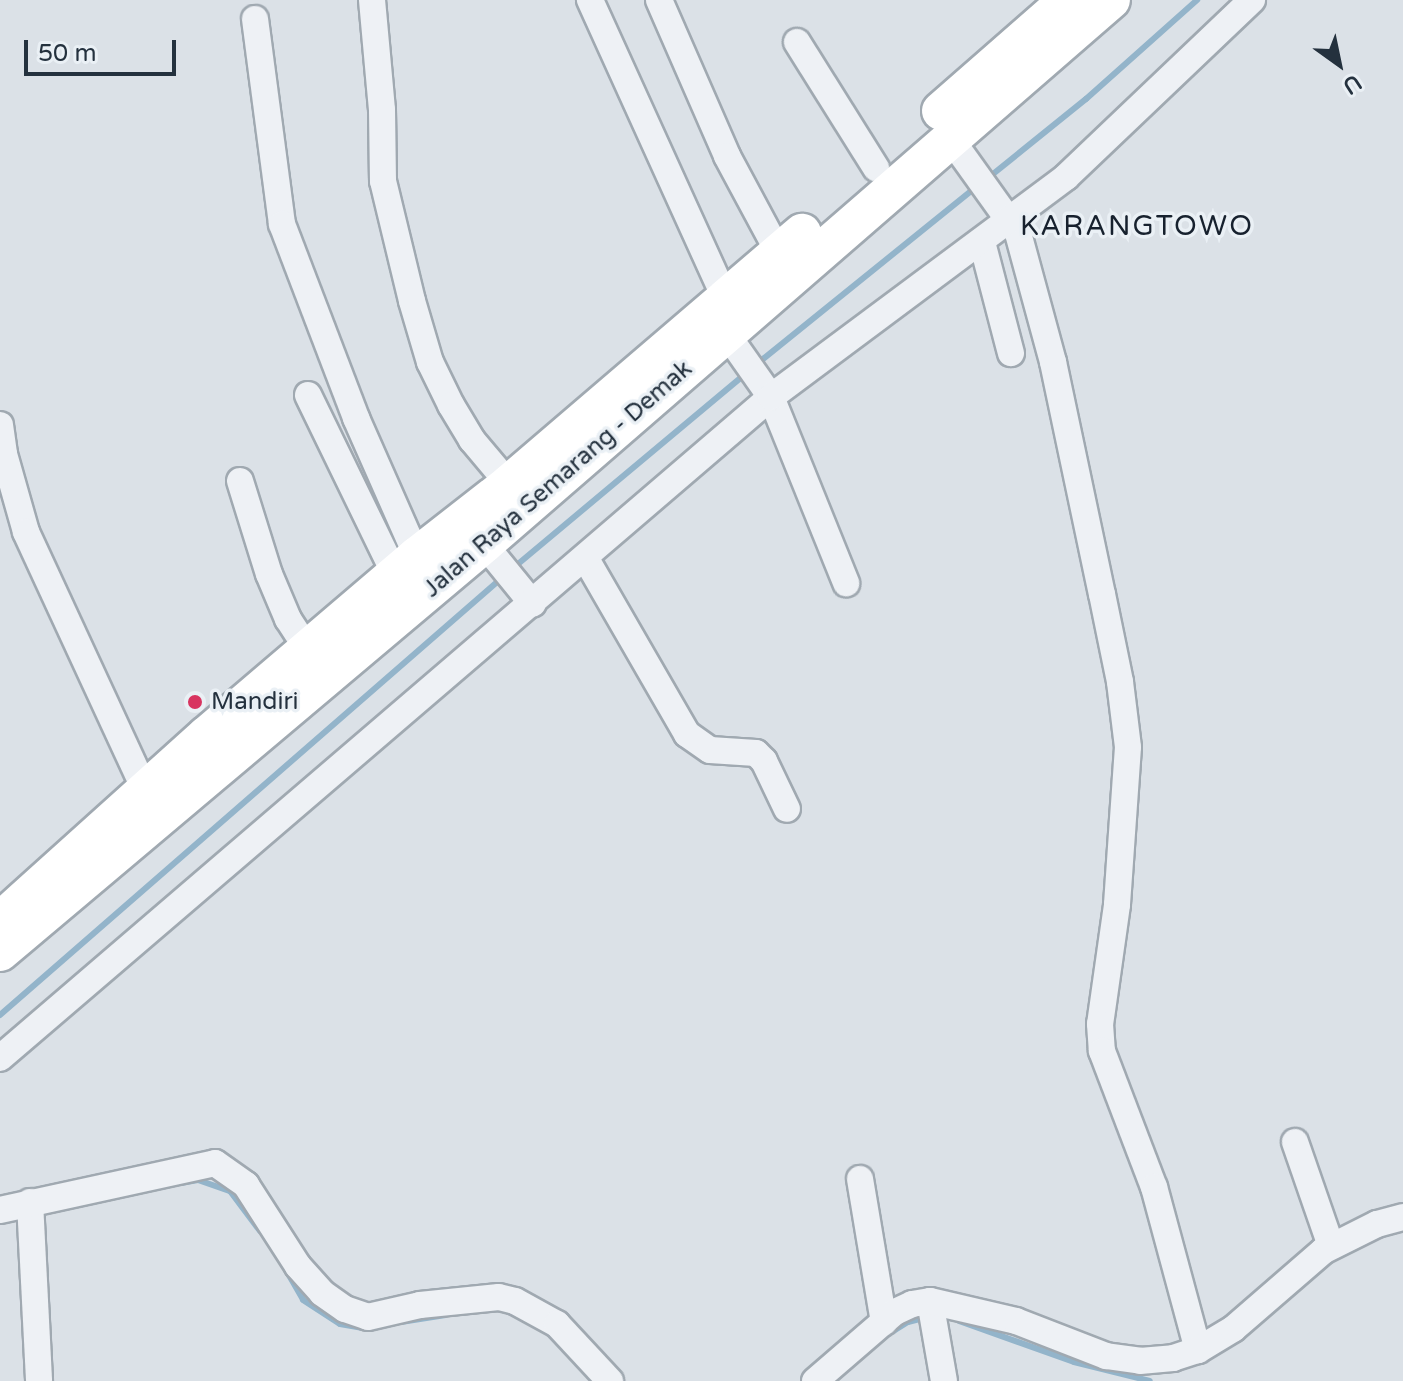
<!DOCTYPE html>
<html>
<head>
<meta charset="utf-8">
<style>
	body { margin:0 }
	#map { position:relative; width:1403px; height:1381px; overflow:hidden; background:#dbe1e7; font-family:"Varela Round",sans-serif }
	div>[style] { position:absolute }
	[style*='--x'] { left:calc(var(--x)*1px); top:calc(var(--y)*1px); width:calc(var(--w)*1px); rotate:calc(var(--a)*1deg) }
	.stream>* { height:6px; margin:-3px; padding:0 3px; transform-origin:3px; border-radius:3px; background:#93b4ca }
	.roads { filter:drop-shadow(2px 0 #a0a9b1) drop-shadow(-2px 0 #a0a9b1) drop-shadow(0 2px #a0a9b1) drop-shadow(0 -2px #a0a9b1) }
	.minor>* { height:26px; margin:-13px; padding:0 13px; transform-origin:13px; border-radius:13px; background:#eef1f5 }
	.highway>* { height:38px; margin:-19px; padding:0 19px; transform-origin:19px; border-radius:19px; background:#fff }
	.dots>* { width:22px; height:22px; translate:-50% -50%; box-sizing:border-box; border:4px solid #eaf0f5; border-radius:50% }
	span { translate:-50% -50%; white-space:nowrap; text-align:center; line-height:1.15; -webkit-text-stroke:7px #eaf0f5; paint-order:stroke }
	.street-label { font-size:24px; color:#24313e }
	.poi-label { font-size:24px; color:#24313e }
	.left { translate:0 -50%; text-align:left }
	.quarter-label { font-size:28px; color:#17212e; letter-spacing:2px }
	.north { position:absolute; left:1299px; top:24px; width:80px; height:80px; -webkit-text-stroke:6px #eaf0f5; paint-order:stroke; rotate:147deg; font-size:22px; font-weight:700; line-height:32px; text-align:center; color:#24313e }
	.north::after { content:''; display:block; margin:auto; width:28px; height:36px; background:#24313e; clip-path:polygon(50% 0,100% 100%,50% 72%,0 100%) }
	.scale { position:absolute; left:24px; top:40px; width:152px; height:36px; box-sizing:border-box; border:4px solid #24313e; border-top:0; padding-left:10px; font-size:24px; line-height:28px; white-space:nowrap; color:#24313e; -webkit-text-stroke:6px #eaf0f5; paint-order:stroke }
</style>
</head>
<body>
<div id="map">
	<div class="stream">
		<i style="--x:988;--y:178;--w:126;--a:-38.9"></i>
		<i style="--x:1086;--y:99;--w:149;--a:-41.7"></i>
		<i style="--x:758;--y:363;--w:280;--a:-38.9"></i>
		<i style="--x:512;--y:569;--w:305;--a:-39.9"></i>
		<i style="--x:0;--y:1015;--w:668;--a:-41.06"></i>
		<i style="--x:181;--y:1183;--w:17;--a:-10"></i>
		<i style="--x:198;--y:1180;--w:34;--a:19"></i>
		<i style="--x:230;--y:1191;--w:50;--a:53.1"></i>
		<i style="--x:286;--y:1270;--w:34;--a:60"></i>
		<i style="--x:303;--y:1300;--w:44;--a:33"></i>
		<i style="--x:340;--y:1324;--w:22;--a:10"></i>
		<i style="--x:959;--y:1321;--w:122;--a:19.6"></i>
		<i style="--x:1074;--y:1362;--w:78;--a:14"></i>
		<i style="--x:401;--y:1322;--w:45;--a:-9"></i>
		<i style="--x:887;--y:1335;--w:25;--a:-32"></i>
		<i style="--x:908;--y:1322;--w:16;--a:-14"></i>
	</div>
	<div class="roads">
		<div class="minor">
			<i style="--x:372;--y:0;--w:110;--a:84.8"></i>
			<i style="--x:382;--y:110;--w:71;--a:89.2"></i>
			<i style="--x:383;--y:181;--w:123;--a:76.4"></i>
			<i style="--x:412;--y:301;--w:64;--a:73.6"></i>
			<i style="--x:430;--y:362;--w:48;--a:64"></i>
			<i style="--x:451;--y:405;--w:41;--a:59"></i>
			<i style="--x:472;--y:440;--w:57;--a:49.9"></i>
			<i style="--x:590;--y:0;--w:326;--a:65.6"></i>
			<i style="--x:659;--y:0;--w:170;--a:66.4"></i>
			<i style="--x:727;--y:156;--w:110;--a:61.8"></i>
			<i style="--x:255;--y:19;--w:207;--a:82.5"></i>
			<i style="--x:282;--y:224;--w:208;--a:69.1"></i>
			<i style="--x:356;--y:418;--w:151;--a:66.2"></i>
			<i style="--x:797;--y:42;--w:149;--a:57.9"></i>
			<i style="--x:950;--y:138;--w:117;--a:54.4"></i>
			<i style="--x:1018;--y:233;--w:134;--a:74.8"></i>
			<i style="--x:1053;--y:362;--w:237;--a:78.1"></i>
			<i style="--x:1102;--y:594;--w:90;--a:78.4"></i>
			<i style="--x:1120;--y:682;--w:65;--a:83"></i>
			<i style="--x:1128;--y:747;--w:158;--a:94"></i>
			<i style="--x:1117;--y:905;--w:120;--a:98.1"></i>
			<i style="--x:1100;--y:1024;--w:27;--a:86"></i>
			<i style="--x:1102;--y:1051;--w:146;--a:69.1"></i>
			<i style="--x:1154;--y:1187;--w:169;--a:74.9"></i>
			<i style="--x:982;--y:242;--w:115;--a:75.4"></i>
			<i style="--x:726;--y:333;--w:78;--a:54.9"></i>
			<i style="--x:771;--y:397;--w:201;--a:68"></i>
			<i style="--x:308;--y:395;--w:199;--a:64.1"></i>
			<i style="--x:0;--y:425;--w:29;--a:82"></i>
			<i style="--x:4;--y:454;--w:81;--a:74.2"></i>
			<i style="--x:26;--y:532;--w:286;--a:65.2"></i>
			<i style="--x:240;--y:481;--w:97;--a:72.7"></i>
			<i style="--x:269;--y:574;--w:49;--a:67.1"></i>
			<i style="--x:288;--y:619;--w:38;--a:57"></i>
			<i style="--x:484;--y:544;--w:77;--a:50.8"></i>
			<i style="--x:586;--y:559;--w:202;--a:60"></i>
			<i style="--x:687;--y:734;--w:28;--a:35"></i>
			<i style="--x:710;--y:750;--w:46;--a:3.7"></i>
			<i style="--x:756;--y:753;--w:11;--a:45"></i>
			<i style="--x:764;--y:761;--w:53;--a:64.4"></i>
			<i style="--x:0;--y:1058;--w:1016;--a:-40.61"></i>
			<i style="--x:771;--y:397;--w:368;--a:-36.7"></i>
			<i style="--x:1066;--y:177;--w:257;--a:-43.6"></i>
			<i style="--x:1295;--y:1142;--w:110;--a:70.9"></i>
			<i style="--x:860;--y:1179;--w:145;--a:80.5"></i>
			<i style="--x:30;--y:1202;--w:179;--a:87.1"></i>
			<i style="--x:0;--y:1210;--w:220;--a:-12.3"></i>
			<i style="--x:215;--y:1163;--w:38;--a:35"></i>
			<i style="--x:246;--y:1185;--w:96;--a:57.3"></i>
			<i style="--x:298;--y:1266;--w:36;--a:48"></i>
			<i style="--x:322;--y:1293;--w:28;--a:35"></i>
			<i style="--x:345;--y:1309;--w:24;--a:19"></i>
			<i style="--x:368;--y:1317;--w:53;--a:-13"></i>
			<i style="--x:420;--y:1305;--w:79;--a:-5.8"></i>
			<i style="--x:499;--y:1297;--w:16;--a:14"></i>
			<i style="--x:515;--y:1301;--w:48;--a:28.7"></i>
			<i style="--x:557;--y:1324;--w:78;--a:47.1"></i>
			<i style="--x:930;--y:1301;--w:81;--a:80.1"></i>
			<i style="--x:815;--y:1381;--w:106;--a:-40.8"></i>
			<i style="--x:895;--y:1312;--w:19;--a:-25"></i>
			<i style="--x:912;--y:1304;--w:18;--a:-9"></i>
			<i style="--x:930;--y:1301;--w:88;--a:13.1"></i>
			<i style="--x:1016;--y:1321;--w:97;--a:21.3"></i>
			<i style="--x:1106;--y:1356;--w:34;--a:8"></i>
			<i style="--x:1140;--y:1361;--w:33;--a:-5"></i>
			<i style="--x:1173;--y:1358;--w:26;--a:-18"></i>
			<i style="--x:1198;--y:1350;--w:41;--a:-31"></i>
			<i style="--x:1233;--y:1329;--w:119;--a:-40.9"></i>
			<i style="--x:1323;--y:1251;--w:60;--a:-26.6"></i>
			<i style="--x:1377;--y:1224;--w:27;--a:-15"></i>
		</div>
		<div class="highway">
			<i style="--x:941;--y:111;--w:169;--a:-41.2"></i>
			<i style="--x:8;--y:914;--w:266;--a:-42"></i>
			<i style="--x:206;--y:736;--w:277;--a:-40.5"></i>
			<i style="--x:417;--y:556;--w:117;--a:-38"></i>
			<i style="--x:509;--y:484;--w:386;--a:-40.6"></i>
			<i style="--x:0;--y:952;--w:633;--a:-40.13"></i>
			<i style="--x:484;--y:544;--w:830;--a:-40.95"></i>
		</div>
	</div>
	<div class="dots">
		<i style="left:195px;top:702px;background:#d83460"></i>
	</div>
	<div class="street-label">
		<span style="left:558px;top:479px;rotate:-41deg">Jalan Raya Semarang - Demak</span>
	</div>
	<div class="poi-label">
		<span class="left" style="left:211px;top:702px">Mandiri</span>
	</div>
	<div class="quarter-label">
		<span style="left:1137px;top:226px">KARANGTOWO</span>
	</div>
	<div class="north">U</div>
	<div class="scale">50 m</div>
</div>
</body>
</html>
